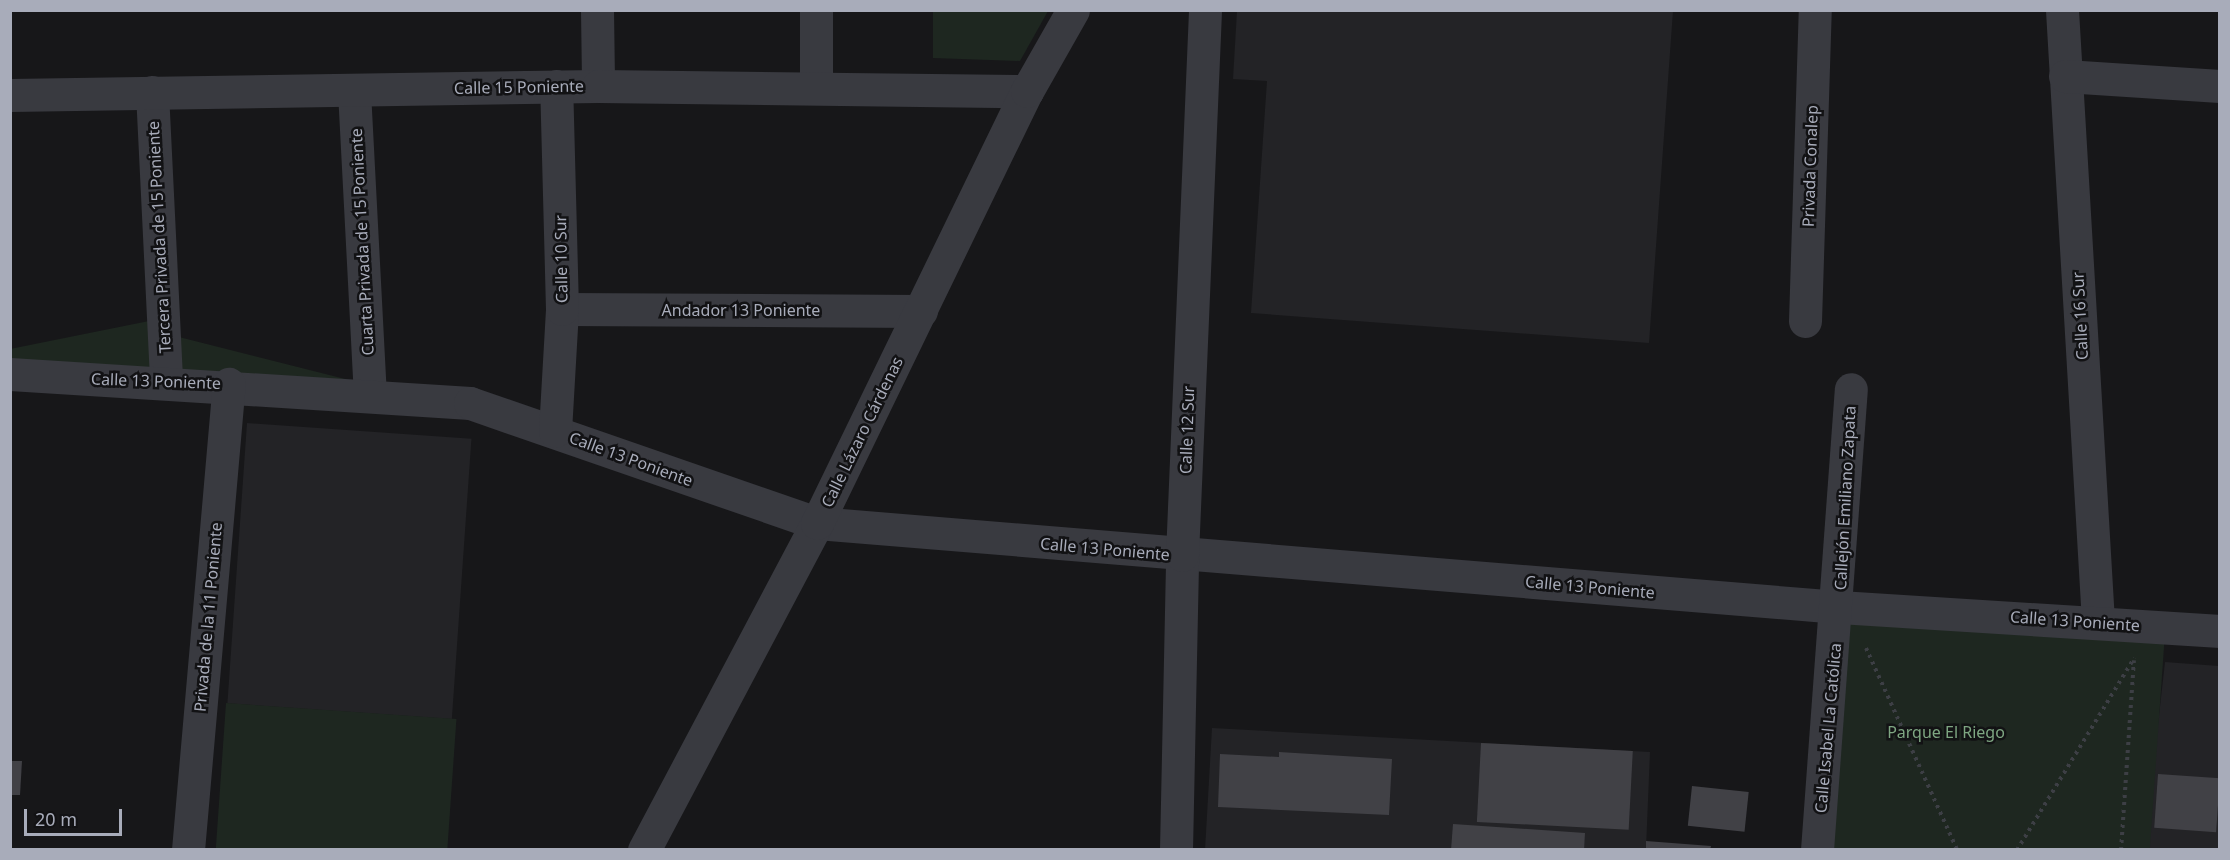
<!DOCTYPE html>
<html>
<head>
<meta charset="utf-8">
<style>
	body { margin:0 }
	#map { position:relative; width:2230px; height:860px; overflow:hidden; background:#171719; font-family:"Noto Sans",sans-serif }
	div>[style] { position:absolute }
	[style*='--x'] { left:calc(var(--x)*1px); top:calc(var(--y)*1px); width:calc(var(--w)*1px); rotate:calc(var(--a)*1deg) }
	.built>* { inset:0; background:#232326; transform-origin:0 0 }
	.green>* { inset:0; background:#1e2720; transform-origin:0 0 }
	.building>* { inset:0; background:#414146; transform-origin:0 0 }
	.path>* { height:4px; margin-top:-2px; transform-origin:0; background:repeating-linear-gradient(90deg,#3d3f45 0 3px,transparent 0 7.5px) }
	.minor>* { height:33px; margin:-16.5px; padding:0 16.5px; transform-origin:16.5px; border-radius:16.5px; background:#393a40 }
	span { translate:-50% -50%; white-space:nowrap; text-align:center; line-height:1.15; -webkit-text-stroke:5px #121214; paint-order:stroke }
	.street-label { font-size:16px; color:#a8acba }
	.park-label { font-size:16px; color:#7ea682 }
	.frame { position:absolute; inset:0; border:12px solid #a8acba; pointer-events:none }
	.scale { position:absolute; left:24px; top:809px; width:98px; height:27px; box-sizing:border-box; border:3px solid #a8acba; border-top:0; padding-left:8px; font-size:18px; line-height:21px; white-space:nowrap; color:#a8acba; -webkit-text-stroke:4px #121214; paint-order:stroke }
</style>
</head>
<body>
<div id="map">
	<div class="built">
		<i style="clip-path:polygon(1237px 11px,1673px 11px,1649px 343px,1251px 313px,1267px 81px,1233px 79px)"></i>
		<i style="left:247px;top:423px;width:225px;height:281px;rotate:4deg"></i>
		<i style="clip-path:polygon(2165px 662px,2219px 666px,2219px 849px,2144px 850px)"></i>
		<i style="clip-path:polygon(1212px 728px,1650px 752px,1646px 849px,1205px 850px)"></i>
	</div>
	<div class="green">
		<i style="clip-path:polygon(933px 11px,933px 10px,1048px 11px,1020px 61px,933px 58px)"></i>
		<i style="clip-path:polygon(149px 321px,171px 335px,357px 382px,11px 362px,10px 349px)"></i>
		<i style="left:1839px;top:607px;width:327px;height:244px;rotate:4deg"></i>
		<i style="left:226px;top:703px;width:231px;height:146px;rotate:4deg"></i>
	</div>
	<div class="building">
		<i style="left:1481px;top:743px;width:152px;height:79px;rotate:3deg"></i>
		<i style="clip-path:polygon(1279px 752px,1392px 759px,1389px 815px,1218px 807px,1220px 754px,1279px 757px)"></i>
		<i style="clip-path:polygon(10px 761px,22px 761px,20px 795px,10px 795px)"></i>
		<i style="left:2158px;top:774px;width:62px;height:54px;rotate:4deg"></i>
		<i style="left:1692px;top:786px;width:57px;height:40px;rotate:6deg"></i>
		<i style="clip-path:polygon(1453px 824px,1585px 833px,1584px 850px,1451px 850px)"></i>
		<i style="clip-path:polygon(1646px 841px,1711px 846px,1710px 850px,1646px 850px)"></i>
	</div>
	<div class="path">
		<i style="--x:1866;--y:648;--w:222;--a:65.7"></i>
		<i style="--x:2017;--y:850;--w:225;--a:-58.6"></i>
		<i style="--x:2121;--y:850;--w:190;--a:-86.1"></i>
	</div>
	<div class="minor">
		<i style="--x:597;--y:10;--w:76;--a:89.2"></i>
		<i style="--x:2062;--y:10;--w:613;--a:86.63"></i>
		<i style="--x:2065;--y:76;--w:155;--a:3.7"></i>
		<i style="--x:816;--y:86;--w:76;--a:-90"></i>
		<i style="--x:354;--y:91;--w:302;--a:87"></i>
		<i style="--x:152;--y:92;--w:290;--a:87.2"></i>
		<i style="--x:10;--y:95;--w:588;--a:-0.88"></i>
		<i style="--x:598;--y:86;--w:429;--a:0.7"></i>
		<i style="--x:562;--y:309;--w:359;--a:0.3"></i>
		<i style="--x:1805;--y:321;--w:311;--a:-88.2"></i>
		<i style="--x:10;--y:374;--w:461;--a:3.6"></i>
		<i style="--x:470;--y:403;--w:367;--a:19.1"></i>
		<i style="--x:817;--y:523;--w:1025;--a:4.7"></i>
		<i style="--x:1839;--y:607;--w:382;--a:3.6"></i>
		<i style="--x:555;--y:431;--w:122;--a:-86.7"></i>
		<i style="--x:562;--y:309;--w:223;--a:-91.5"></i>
		<i style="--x:188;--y:850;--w:468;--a:-85"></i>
		<i style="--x:644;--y:850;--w:370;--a:-62.1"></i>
		<i style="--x:817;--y:523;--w:480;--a:-64.1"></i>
		<i style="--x:1027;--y:91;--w:93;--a:-60.4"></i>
		<i style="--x:1176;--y:850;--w:295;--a:-88.8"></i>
		<i style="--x:1182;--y:555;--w:545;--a:-87.58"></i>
		<i style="--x:1817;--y:850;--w:462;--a:-85.8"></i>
	</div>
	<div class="street-label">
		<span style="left:519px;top:87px;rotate:-1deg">Calle 15 Poniente</span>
		<span style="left:1810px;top:166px;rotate:-88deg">Privada Conalep</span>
		<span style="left:159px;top:237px;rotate:-93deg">Tercera Privada de 15 Poniente</span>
		<span style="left:362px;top:242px;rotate:-93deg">Cuarta Privada de 15 Poniente</span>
		<span style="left:561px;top:259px;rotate:-91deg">Calle 10 Sur</span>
		<span style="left:741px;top:310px">Andador 13 Poniente</span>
		<span style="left:2080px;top:316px;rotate:-93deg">Calle 16 Sur</span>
		<span style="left:156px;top:381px;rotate:2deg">Calle 13 Poniente</span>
		<span style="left:1187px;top:430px;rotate:-88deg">Calle 12 Sur</span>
		<span style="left:862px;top:432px;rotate:-64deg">Calle Lázaro Cárdenas</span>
		<span style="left:631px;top:459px;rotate:20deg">Calle 13 Poniente</span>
		<span style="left:1845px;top:498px;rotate:-87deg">Callejón Emiliano Zapata</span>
		<span style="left:1105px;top:549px;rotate:5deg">Calle 13 Poniente</span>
		<span style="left:1590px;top:587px;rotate:5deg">Calle 13 Poniente</span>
		<span style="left:208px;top:617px;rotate:-85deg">Privada de la 11 Poniente</span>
		<span style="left:2075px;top:621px;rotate:4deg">Calle 13 Poniente</span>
		<span style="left:1828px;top:728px;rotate:-85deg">Calle Isabel La Católica</span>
	</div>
	<div class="park-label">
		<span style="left:1946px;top:732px">Parque El Riego</span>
	</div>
	<div class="frame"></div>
	<div class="scale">20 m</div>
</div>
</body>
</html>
